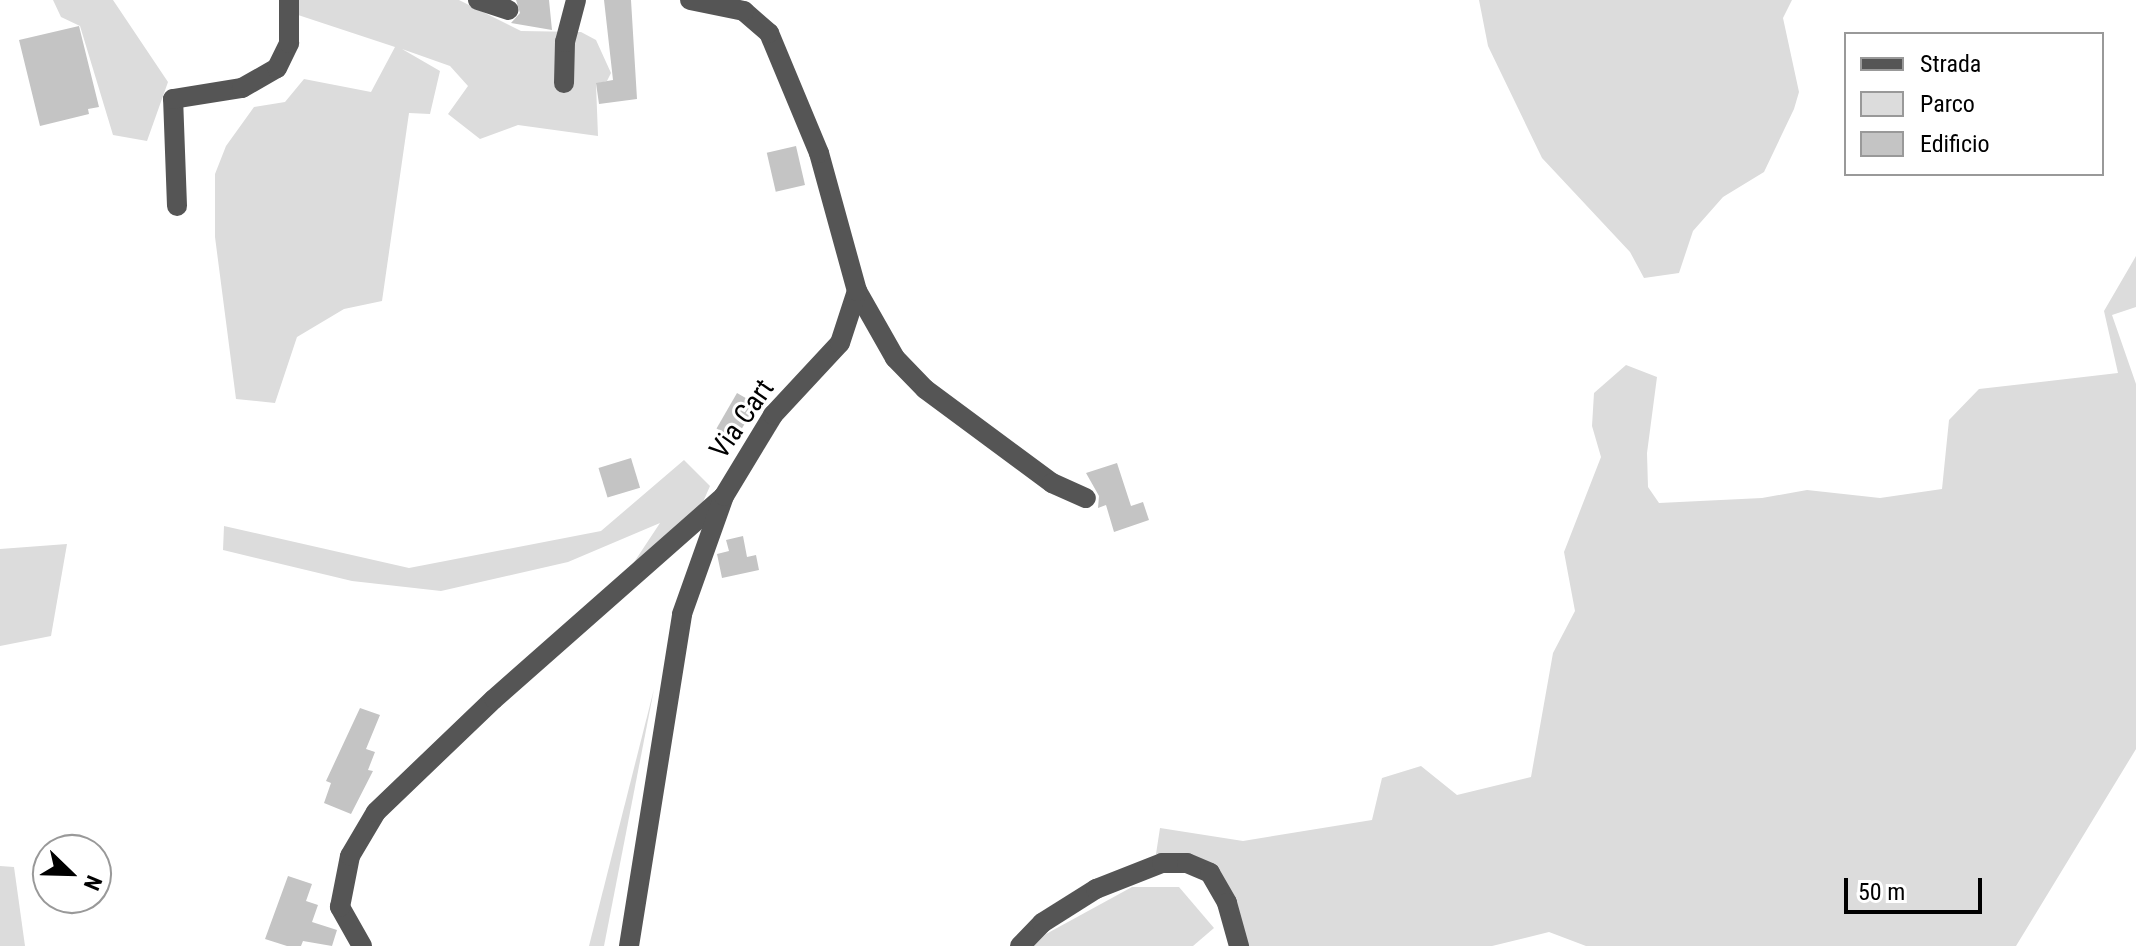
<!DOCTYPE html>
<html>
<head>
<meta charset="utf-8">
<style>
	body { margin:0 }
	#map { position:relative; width:2136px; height:946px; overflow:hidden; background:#fff; font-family:"Roboto Condensed",sans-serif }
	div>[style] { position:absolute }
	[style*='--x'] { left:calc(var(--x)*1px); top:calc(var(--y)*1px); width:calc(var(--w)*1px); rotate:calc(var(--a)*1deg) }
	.green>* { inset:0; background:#dcdcdc }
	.building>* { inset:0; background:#c4c4c4; transform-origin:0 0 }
	.minor>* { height:20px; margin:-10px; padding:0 10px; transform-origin:10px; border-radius:10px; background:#555 }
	span { translate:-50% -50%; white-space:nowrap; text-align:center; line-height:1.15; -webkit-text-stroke:6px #fff; paint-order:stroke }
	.street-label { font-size:28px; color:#000 }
	.legend { position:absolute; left:1844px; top:32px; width:260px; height:144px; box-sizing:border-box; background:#fff; border:2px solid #999; margin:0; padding:10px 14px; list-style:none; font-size:24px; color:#000 }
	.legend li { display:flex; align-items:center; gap:16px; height:40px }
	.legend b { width:40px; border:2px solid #999 }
	.north { position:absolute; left:32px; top:834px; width:80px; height:80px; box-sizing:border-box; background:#fff; border:2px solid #999; border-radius:50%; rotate:113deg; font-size:22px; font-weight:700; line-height:32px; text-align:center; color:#000 }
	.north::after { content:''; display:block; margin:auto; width:28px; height:36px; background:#000; clip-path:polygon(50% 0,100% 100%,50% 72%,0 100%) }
	.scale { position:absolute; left:1844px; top:878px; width:138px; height:36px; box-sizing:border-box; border:4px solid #000; border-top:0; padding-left:10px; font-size:24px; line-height:28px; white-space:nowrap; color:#000; -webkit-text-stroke:6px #fff; paint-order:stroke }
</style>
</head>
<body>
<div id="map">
	<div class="green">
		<i style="clip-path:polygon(53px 0,113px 0,168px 82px,147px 141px,113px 135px,80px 26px,61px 17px)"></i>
		<i style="clip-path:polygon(289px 0,459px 0,521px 31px,581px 32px,596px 40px,611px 73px,607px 81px,596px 84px,598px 136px,518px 125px,480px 139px,448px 114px,468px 86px,450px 66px,402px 49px,440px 71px,430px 114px,409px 113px,382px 301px,344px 309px,297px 337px,275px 403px,236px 399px,215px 237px,215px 174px,226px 146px,254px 107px,285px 102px,304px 79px,371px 92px,395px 47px,289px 12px)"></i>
		<i style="clip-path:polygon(1479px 0,1792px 0,1783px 18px,1799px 92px,1794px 109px,1764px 172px,1723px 197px,1693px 231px,1679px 273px,1644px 278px,1630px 252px,1542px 158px,1488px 46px)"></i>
		<i style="clip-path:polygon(2136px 256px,2136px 307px,2112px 315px,2136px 384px,2136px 749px,2016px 946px,1586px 946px,1549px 932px,1492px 946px,1242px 946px,1215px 868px,1156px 854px,1160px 828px,1243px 841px,1372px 820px,1382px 778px,1421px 766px,1457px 795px,1531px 777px,1553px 653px,1575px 611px,1564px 552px,1601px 457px,1592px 426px,1594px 393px,1626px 365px,1657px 377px,1647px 453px,1648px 487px,1659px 503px,1762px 498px,1807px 490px,1880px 498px,1942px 489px,1949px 420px,1979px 389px,2118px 373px,2104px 311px)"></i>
		<i style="clip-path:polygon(684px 460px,710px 486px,685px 543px,611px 597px,660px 523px,568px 562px,441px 591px,352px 581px,223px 550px,224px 526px,409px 568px,601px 531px)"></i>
		<i style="clip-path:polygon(67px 544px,51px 636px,0 646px,0 549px)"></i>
		<i style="clip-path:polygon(654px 689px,604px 946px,589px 946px)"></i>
		<i style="clip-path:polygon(0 866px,14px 867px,25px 946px,0 946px)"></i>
		<i style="clip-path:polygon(1132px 887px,1179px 887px,1214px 928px,1193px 946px,1033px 946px,1046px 934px)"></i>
	</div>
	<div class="building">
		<i style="clip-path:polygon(516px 0,549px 0,552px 30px,511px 23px,520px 13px)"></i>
		<i style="clip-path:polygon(604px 0,631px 0,637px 99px,599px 104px,596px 83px,613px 80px)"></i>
		<i style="clip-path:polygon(79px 26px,99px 107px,88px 109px,89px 114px,40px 126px,19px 40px)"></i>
		<i style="left:796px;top:146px;width:40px;height:30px;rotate:77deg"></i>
		<i style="left:737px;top:393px;width:22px;height:41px;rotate:30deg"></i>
		<i style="left:631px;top:458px;width:31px;height:34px;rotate:73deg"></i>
		<i style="clip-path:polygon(1117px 463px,1131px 506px,1143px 502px,1149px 520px,1114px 532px,1106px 505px,1098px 508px,1099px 496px,1086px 473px)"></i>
		<i style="clip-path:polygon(743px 536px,747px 557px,756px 555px,759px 570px,722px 578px,717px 554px,729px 551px,726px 540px)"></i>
		<i style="clip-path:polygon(360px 708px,380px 715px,366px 749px,375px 752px,368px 770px,373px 771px,351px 814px,324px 803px,331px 783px,326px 781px)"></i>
		<i style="clip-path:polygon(288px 876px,312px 884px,306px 901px,318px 905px,312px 922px,337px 930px,332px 946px,303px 941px,301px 946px,287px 946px,265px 939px)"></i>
	</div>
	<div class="minor">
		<i style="--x:478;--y:0;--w:32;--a:18"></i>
		<i style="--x:564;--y:83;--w:41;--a:-88.6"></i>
		<i style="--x:565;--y:42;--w:43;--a:-75.3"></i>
		<i style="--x:177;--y:206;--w:107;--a:-92.1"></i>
		<i style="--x:173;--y:99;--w:70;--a:-9.1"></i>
		<i style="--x:242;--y:88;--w:40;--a:-29.7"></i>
		<i style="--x:277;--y:68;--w:28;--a:-64"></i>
		<i style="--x:289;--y:43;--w:43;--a:-90"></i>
		<i style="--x:857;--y:291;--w:77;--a:60.4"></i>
		<i style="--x:895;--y:358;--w:43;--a:45.9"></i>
		<i style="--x:925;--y:389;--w:158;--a:36.5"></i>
		<i style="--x:1052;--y:483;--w:37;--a:24"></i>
		<i style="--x:362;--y:946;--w:45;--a:-119.4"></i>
		<i style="--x:340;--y:907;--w:52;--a:-78.9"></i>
		<i style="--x:350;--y:856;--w:51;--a:-59.4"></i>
		<i style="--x:376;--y:812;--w:163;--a:-43.8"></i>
		<i style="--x:494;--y:699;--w:305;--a:-41.4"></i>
		<i style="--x:629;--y:946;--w:336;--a:-80.9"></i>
		<i style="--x:682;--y:614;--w:125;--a:-70.4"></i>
		<i style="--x:724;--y:496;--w:95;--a:-58.8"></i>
		<i style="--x:773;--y:415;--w:98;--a:-47.1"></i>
		<i style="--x:840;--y:343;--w:55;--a:-71.9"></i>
		<i style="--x:857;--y:291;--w:143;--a:-105.4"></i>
		<i style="--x:819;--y:153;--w:130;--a:-112.6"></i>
		<i style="--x:769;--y:33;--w:33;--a:-139"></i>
		<i style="--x:744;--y:11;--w:55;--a:-168.5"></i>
		<i style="--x:1020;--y:946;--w:32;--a:-46"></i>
		<i style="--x:1042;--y:923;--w:64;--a:-32.2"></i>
		<i style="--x:1096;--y:889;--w:71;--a:-21.5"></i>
		<i style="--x:1162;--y:863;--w:25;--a:0"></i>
		<i style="--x:1187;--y:863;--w:25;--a:23"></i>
		<i style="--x:1210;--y:873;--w:34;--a:60"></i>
		<i style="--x:1227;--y:903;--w:45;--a:74.4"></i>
	</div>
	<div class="street-label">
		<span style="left:742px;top:419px;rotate:-55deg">Via Cart</span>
	</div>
	<ul class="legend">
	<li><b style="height:10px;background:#555"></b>Strada</li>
	<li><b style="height:22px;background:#dcdcdc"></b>Parco</li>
	<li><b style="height:22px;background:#c4c4c4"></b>Edificio</li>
	</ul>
	<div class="north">N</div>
	<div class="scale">50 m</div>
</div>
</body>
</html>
